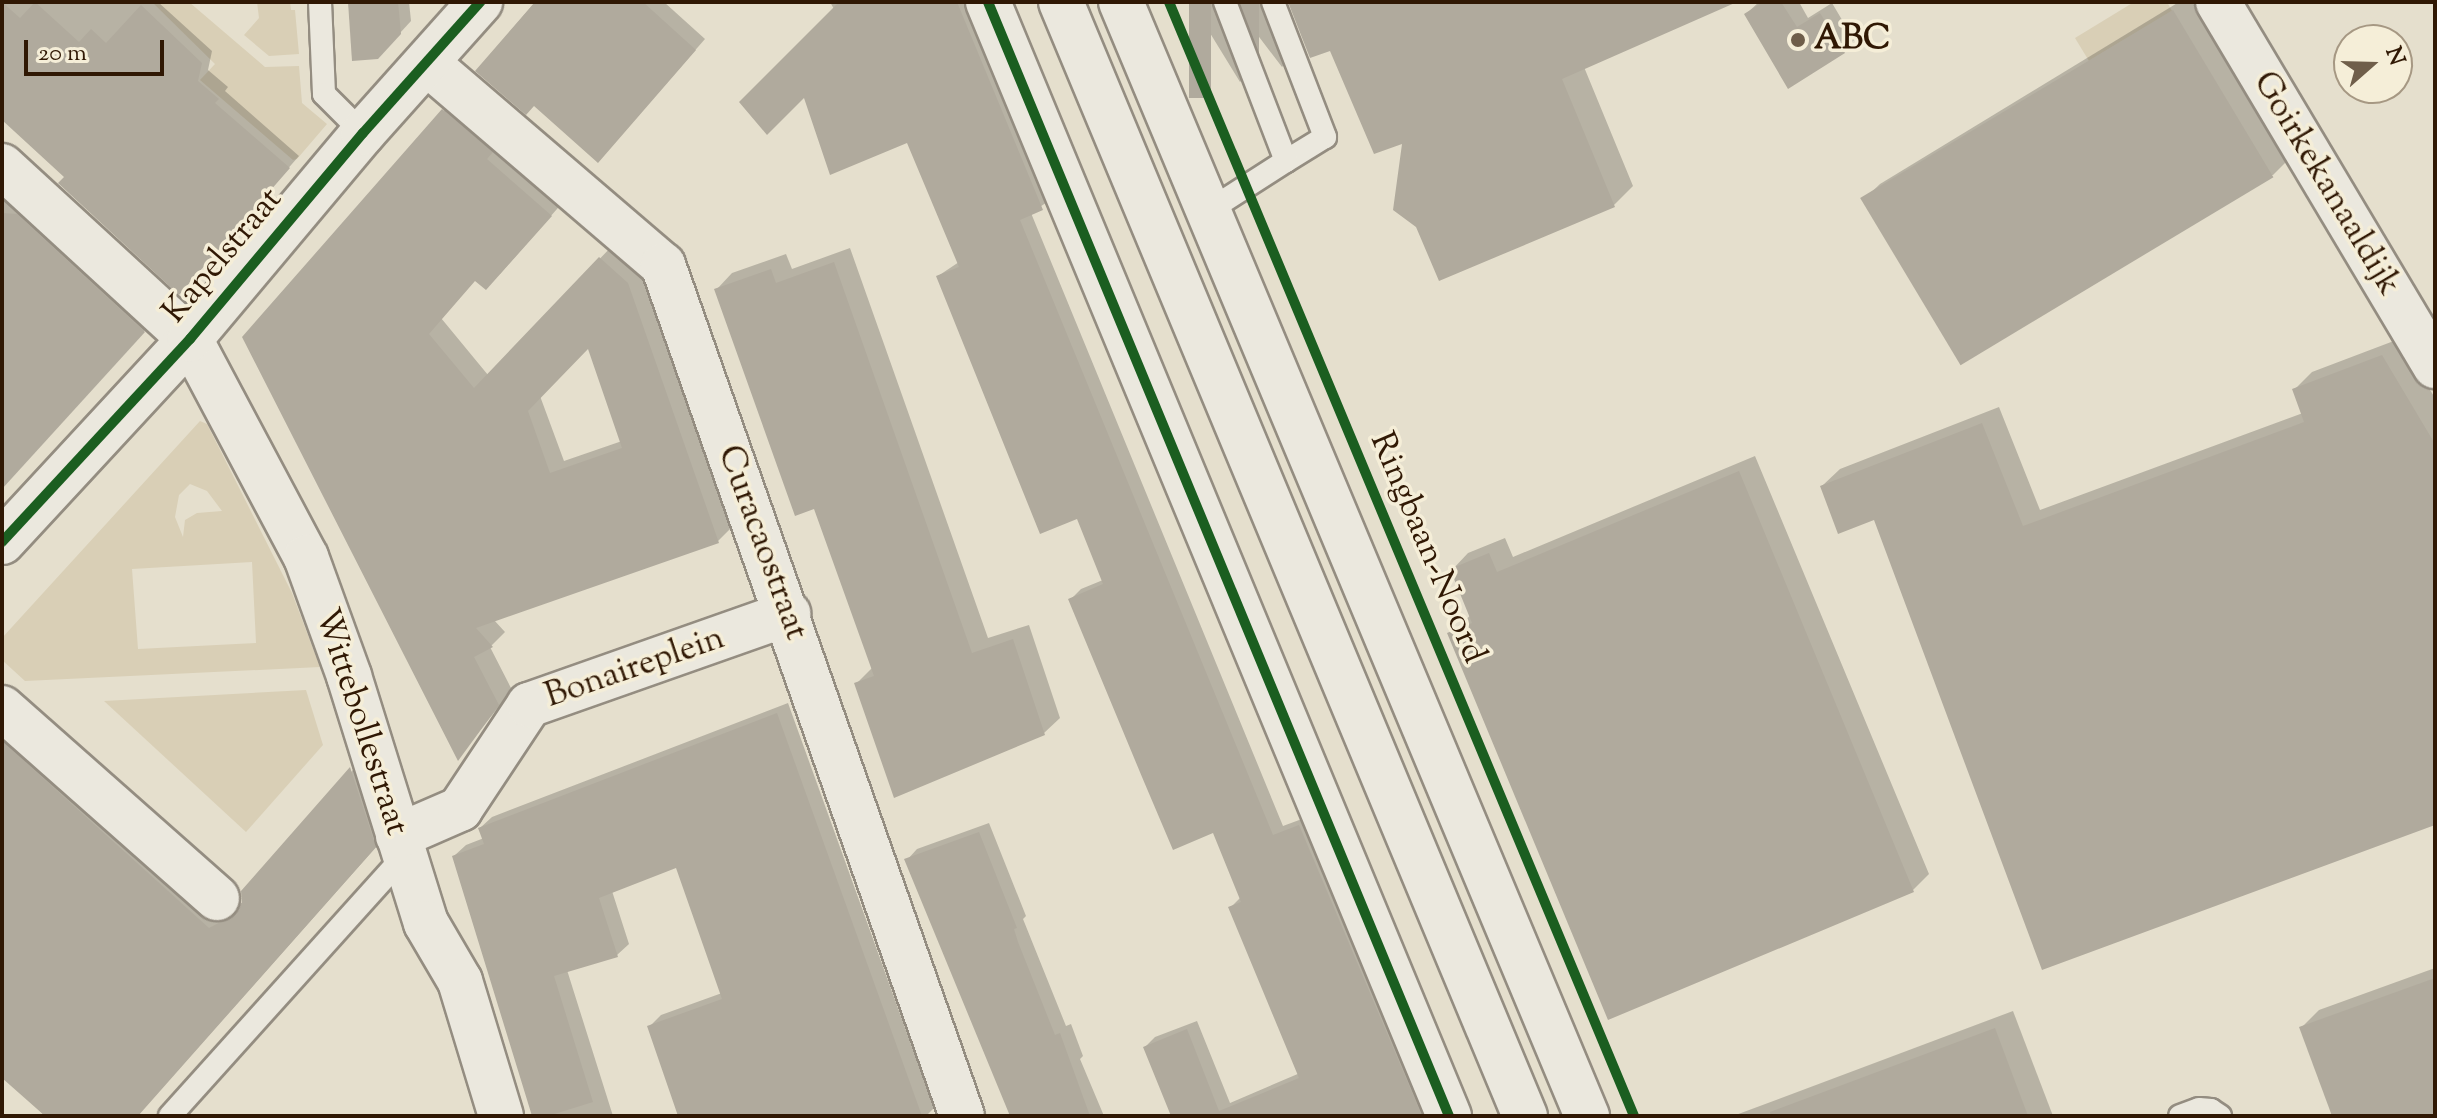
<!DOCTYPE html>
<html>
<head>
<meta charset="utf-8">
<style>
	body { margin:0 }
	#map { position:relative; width:2437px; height:1118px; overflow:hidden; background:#e5dfcd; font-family:"Sorts Mill Goudy",serif }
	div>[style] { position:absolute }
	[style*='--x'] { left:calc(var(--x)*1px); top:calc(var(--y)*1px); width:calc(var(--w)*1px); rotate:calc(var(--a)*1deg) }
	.green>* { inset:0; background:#d9cfb6 }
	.shadow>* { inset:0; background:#0003 }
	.building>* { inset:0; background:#b0aa9d; transform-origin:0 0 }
	.roads { filter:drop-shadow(2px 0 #948d81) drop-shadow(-2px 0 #948d81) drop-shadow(0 2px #948d81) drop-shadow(0 -2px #948d81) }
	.service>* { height:22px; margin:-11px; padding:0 11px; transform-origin:11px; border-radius:11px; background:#ebe8de }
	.minor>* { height:44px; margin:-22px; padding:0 22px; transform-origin:22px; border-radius:22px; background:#ebe8de }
	.secondary>* { height:44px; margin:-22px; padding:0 22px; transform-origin:22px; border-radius:22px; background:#ebe8de }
	.cycleway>* { height:10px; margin:-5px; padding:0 5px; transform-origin:5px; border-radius:5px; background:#1b5e20 }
	.dots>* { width:22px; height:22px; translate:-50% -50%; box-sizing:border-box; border:4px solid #f5eed8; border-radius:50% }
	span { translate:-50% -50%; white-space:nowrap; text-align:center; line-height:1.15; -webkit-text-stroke:7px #f5eed8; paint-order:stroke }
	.poi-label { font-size:34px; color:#301804; font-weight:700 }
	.left { translate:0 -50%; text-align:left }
	.street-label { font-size:34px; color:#301804 }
	.frame { position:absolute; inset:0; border:4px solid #301804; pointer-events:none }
	.north { position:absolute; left:2333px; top:24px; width:80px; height:80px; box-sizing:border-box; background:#f5eed8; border:2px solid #a69883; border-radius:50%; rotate:70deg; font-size:22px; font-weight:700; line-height:32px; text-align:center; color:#301804 }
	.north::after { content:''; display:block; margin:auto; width:28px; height:36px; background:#6f5e4a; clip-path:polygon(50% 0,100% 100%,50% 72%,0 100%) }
	.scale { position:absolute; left:24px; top:40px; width:140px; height:36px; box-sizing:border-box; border:4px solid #301804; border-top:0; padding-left:10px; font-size:24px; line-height:28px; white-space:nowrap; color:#301804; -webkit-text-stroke:6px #f5eed8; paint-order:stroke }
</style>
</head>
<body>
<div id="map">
	<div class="green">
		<i style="clip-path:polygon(152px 2px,189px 2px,265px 67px,299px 66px,302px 103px,327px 124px,297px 159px,293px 160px,200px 80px,215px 64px)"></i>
		<i style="clip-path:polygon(257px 2px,290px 2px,291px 10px,295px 10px,299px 54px,269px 56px,244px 35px,259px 18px)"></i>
		<i style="clip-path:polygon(2134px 2px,2167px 2px,2172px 11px,2089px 61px,2075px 38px)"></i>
		<i style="clip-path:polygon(evenodd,200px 421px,207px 424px,292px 593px,320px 667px,25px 681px,2px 660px,2px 638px,200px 421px,190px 484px,207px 491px,222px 511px,197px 513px,185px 520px,183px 537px,175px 517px,179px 495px,190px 484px,200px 421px,252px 562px,256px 643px,138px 649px,132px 569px,252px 562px)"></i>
		<i style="clip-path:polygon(306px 690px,323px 745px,246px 832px,104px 701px)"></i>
	</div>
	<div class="shadow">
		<i style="clip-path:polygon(2px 2px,158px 2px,212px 51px,208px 70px,228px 87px,225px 91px,299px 156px,189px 281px,2px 118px)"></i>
		<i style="clip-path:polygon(350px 2px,409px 2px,411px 21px,389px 45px)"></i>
		<i style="clip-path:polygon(535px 2px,664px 2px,705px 39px,608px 150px,477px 71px)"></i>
		<i style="clip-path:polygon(830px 2px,971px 2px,1053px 198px,1031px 213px,1283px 826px,1310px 816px,1435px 1116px,1173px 1116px,1145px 1047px,1155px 1037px,1197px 1021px,1230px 1103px,1300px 1073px,1230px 908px,1241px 897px,1214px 830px,1070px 600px,1081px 589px,1103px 580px,1078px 516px,938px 276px,959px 262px,908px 141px)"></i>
		<i style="clip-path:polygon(1191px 2px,1285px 2px,1302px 47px,1282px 67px,1250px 25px,1246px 26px,1260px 63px,1240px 82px)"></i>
		<i style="clip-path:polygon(1290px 2px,1731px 2px,1584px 67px,1633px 186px,1614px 205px,1440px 278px,1405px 140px)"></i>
		<i style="clip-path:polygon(1759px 2px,1799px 2px,1808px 18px,1832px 3px,1854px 40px,1843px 51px,1746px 14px)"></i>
		<i style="clip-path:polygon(2179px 2px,2194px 2px,2289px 159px,2273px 175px,1863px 200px,1880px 184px)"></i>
		<i style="clip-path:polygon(evenodd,457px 96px,564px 201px,500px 274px,476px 279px,441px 318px,488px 375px,614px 244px,642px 269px,732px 527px,718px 541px,494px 620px,505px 632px,490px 647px,512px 690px,458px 758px,245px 338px,457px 96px,589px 346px,622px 441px,564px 461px,540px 396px,589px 346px)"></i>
		<i style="clip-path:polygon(2px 194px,154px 320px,2px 487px)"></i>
		<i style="clip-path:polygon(850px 248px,988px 638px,1029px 625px,1060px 718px,1044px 733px,856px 684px,873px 667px,816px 507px,717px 289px,732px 273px,786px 254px,792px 269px)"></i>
		<i style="clip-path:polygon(2399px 339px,2435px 398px,2435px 822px,1822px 486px,1840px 469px,1999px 407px,2040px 510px,2303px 413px,2295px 389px,2312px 372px)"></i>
		<i style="clip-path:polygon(1755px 456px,1929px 874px,1913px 890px,1449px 634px,1471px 615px,1452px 570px,1468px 553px,1505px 538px,1513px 557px)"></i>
		<i style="clip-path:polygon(788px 703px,934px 1108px,926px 1116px,680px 1116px,649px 1027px,661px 1015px,722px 993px,677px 865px,612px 891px,629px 944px,617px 955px,567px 970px,613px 1116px,533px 1116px,454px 856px,466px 845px,484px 838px,480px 828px,492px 817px)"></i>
		<i style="clip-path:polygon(2px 704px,228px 910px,244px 902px,243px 892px,370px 751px,394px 827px,137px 1116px,45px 1116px,2px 1074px)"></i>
		<i style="clip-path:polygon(989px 823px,1026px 916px,1023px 919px,1066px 1026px,1071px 1024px,1083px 1056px,1080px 1059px,1104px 1116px,1013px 1116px,907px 860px,917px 849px)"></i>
		<i style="clip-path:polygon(2435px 968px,2435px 1116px,2334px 1116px,2301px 1028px,2319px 1010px)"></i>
		<i style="clip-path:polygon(2013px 1011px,2053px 1116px,1733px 1116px)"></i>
	</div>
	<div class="building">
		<i style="clip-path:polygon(2px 2px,20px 18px,35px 2px,79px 42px,91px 29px,106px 43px,141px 5px,202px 63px,198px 81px,219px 99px,215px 103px,290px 168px,179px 295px,58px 183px,64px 177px,2px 120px)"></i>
		<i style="clip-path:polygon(348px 2px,398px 2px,401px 34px,378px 59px,352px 61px)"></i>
		<i style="clip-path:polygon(535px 2px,643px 2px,696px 50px,598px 163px,534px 106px,526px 115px,475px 71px)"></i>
		<i style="clip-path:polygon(839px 2px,957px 2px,1043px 210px,1020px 220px,1273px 835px,1299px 825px,1422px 1116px,1171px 1116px,1143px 1047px,1187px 1029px,1219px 1111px,1299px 1078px,1228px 907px,1241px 902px,1213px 833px,1173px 850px,1142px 777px,1068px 599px,1103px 584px,1077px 519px,1040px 534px,936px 276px,959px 267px,907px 143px,830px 175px,804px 98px,767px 135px,739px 102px)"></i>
		<i style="left:1189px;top:2px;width:22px;height:96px"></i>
		<i style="left:1240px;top:2px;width:19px;height:77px"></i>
		<i style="clip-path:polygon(1288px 2px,1737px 2px,1562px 79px,1615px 207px,1439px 281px,1416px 227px,1393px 210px,1402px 144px,1374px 154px,1330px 51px,1310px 58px)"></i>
		<i style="clip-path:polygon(1763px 2px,1781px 2px,1797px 27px,1820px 13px,1845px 53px,1788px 89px,1744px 14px)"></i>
		<i style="left:2173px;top:10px;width:195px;height:365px;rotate:59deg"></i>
		<i style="clip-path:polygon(evenodd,442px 109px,493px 152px,487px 159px,552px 216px,486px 290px,475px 281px,429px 334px,474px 388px,599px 257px,628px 283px,719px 543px,476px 628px,493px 647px,474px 657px,499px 705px,458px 761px,242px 337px,442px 109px,588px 349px,622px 448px,550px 473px,528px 411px,588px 349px)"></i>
		<i style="clip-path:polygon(2px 213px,17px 214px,145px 332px,2px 489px)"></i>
		<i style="clip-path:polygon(834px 262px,972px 653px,1013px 639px,1045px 735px,894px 798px,854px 683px,874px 676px,814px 509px,795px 516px,714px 289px,771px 269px,776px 283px)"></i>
		<i style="clip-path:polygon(2382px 355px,2435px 444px,2435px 825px,2042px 970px,1874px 520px,1838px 534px,1820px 486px,1982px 423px,2023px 526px,2304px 422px,2292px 389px)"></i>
		<i style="clip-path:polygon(1739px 471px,1914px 892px,1608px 1020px,1447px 633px,1472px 623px,1450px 569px,1489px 553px,1497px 572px)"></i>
		<i style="clip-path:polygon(777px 713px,922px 1116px,678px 1116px,647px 1026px,722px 999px,676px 868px,599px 898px,618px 957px,554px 976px,593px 1102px,548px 1116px,532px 1116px,452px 856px,484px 844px,478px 828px)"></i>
		<i style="clip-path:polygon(2px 741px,209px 928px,236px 914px,242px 902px,241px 891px,350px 767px,376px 847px,138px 1116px,45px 1116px,2px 1078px)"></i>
		<i style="clip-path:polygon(979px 832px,1017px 928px,1014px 929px,1018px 942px,1055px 1035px,1060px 1033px,1090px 1116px,1010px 1116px,904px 859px)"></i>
		<i style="clip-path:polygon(2435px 978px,2435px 1116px,2332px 1116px,2299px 1027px)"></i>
		<i style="clip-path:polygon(1995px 1028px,2028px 1116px,1771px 1116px,1770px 1112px)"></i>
	</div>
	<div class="roads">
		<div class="service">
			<i style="--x:320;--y:2;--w:92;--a:87.5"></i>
			<i style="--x:324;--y:94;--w:55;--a:45"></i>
			<i style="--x:1273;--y:2;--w:145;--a:68.9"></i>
			<i style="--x:1325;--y:137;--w:46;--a:148.4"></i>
			<i style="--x:1208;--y:211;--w:93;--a:-32.7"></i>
			<i style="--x:1286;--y:161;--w:170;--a:-111"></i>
			<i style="--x:170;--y:1116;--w:350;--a:-48"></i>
			<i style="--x:2180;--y:1116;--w:20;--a:-20"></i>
			<i style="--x:2199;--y:1109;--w:12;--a:5"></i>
			<i style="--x:2211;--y:1110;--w:11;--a:34"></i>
		</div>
		<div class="minor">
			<i style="--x:988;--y:2;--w:1206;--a:67.52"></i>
			<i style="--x:2218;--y:2;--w:424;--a:59.2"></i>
			<i style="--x:427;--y:63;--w:311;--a:40.6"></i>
			<i style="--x:663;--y:265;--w:902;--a:70.64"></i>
			<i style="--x:2;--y:166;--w:255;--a:42.6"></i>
			<i style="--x:190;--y:339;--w:247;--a:62"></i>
			<i style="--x:306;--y:557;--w:127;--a:70.1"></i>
			<i style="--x:349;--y:676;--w:259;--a:72.7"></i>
			<i style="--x:426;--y:923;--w:67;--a:59.6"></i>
			<i style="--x:460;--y:981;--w:141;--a:73.1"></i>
			<i style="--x:2;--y:542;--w:277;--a:-47.2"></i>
			<i style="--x:190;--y:339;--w:269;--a:-50"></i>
			<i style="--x:363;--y:133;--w:176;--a:-48.2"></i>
			<i style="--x:2;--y:708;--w:287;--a:41.5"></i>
			<i style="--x:398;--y:836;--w:68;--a:-23.5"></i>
			<i style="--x:460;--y:809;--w:125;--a:-56.4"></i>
			<i style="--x:529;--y:705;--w:275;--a:-19.4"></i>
		</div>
		<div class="secondary">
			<i style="--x:1061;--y:2;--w:1207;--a:67.39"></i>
			<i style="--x:1121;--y:2;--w:1208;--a:67.3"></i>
		</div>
	</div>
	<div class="cycleway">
		<i style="--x:988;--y:2;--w:1206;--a:67.52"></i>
		<i style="--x:1169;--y:2;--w:1207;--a:67.34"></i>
		<i style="--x:2;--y:542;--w:277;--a:-47.2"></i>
		<i style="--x:190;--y:339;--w:269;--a:-50"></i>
		<i style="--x:363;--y:133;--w:176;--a:-48.2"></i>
	</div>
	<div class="dots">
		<i style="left:1798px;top:40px;background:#6f5e4a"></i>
	</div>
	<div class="poi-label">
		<span class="left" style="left:1814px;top:40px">ABC</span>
	</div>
	<div class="street-label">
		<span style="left:2326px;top:184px;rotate:59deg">Goirkekanaaldijk</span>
		<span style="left:223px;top:256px;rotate:-50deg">Kapelstraat</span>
		<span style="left:762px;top:543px;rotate:70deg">Curacaostraat</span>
		<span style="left:1427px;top:548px;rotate:67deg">Ringbaan-Noord</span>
		<span style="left:635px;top:668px;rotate:-19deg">Bonaireplein</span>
		<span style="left:361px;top:722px;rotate:72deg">Wittebollestraat</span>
	</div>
	<div class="frame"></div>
	<div class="north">N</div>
	<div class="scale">20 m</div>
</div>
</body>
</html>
